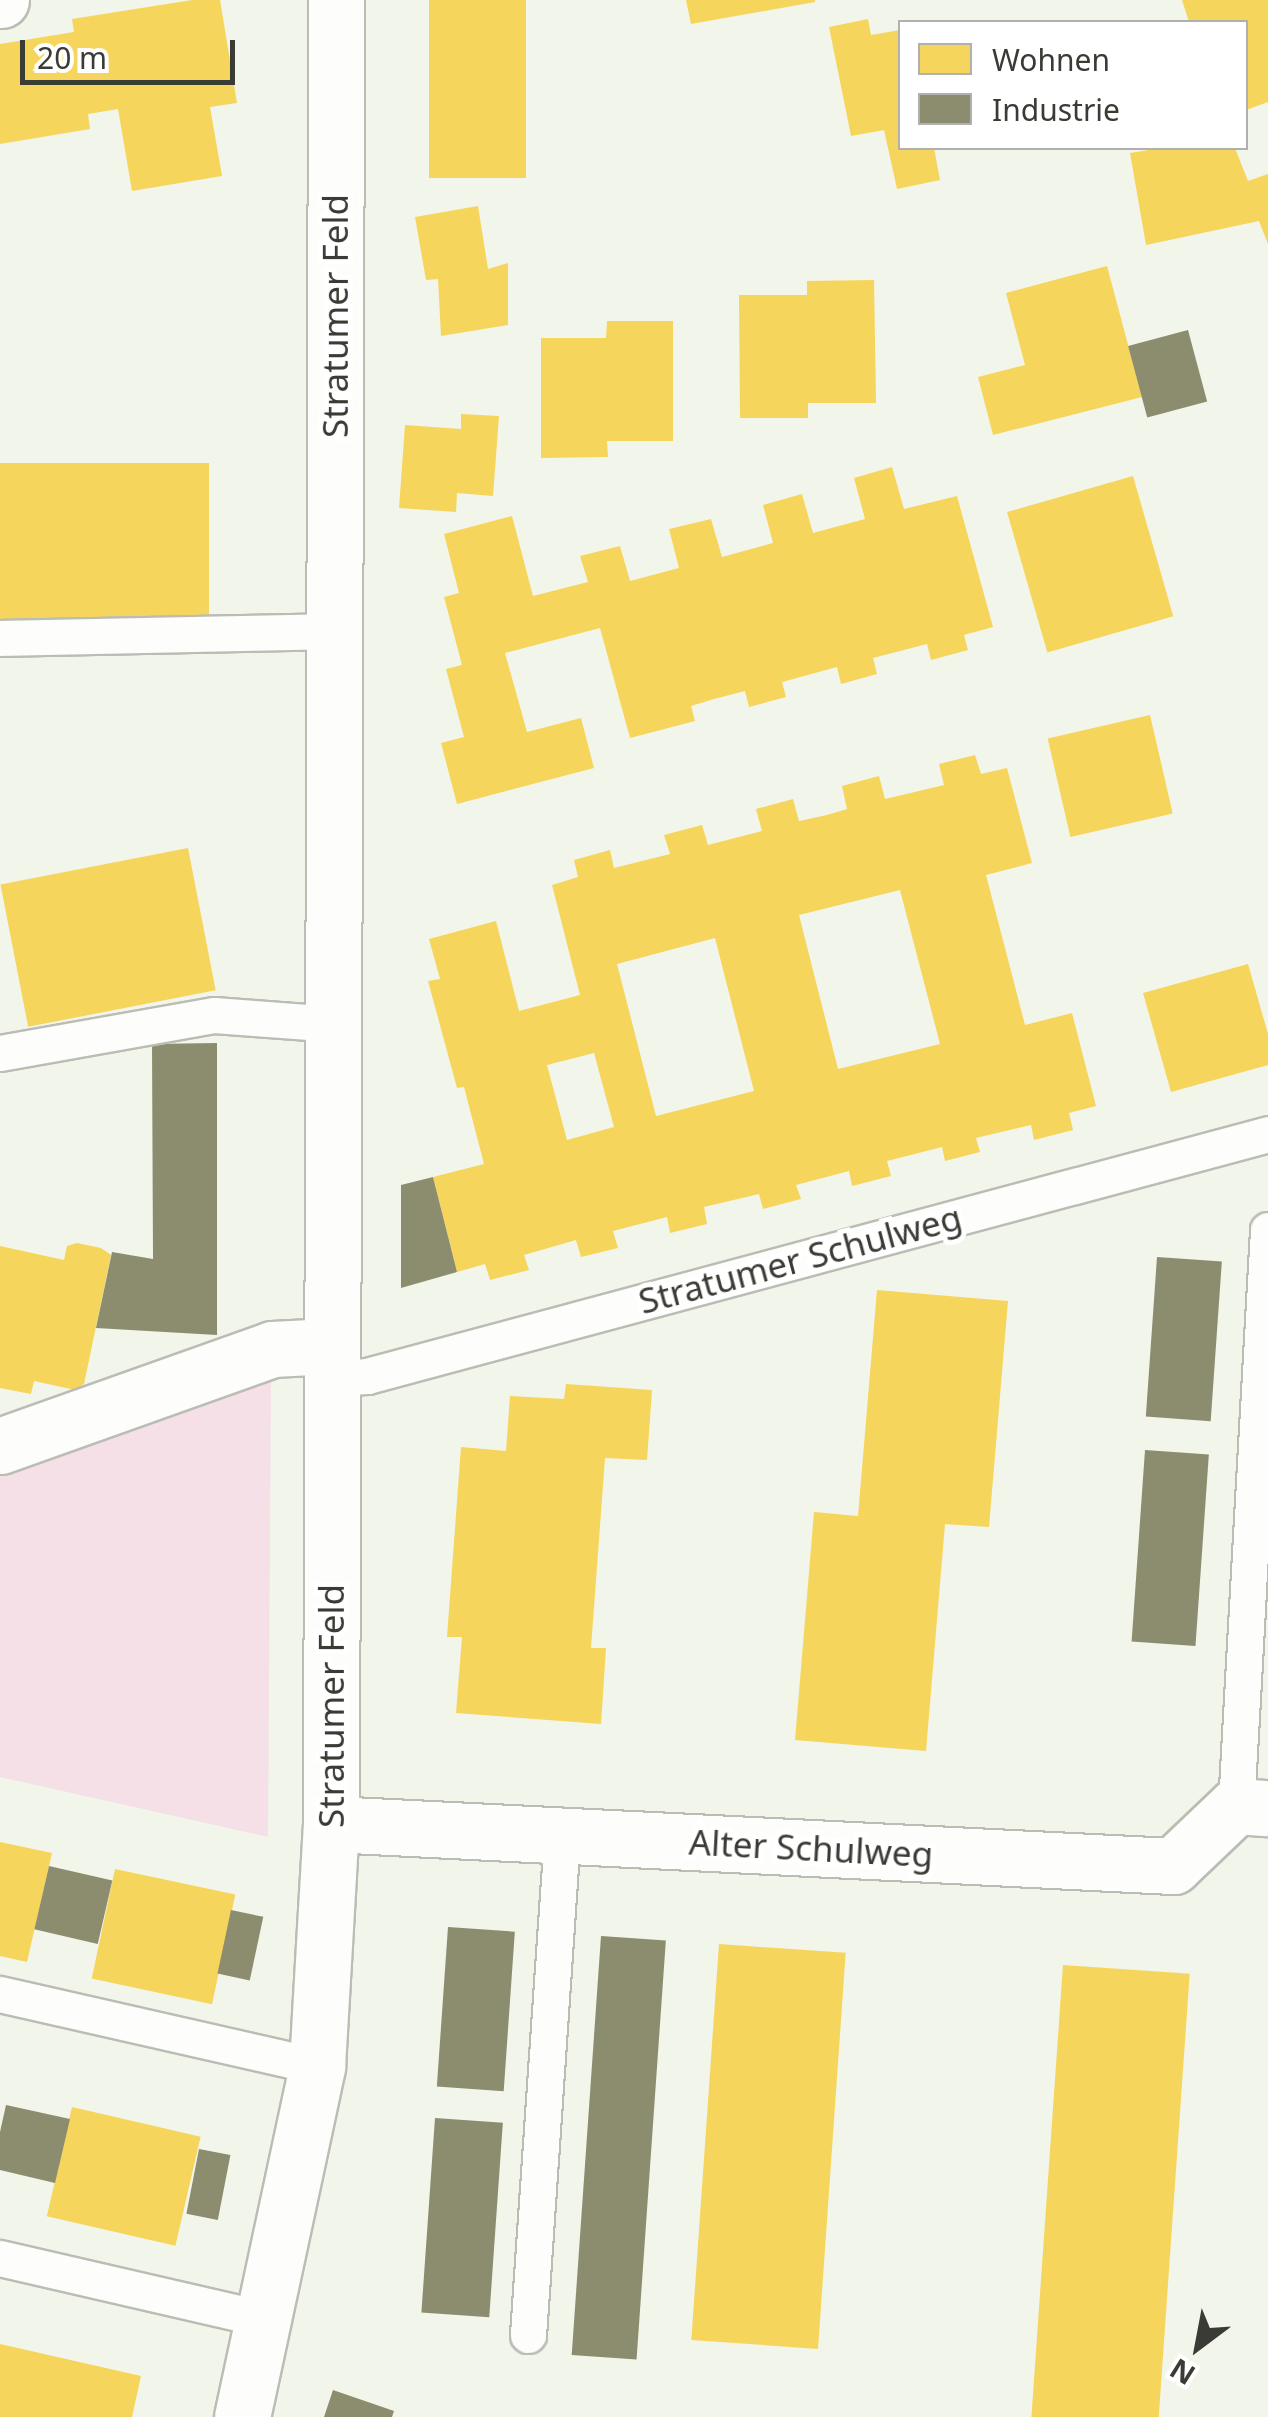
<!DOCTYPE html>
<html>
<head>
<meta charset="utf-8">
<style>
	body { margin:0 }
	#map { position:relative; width:1268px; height:2417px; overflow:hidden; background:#f2f5ea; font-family:"Noto Sans",sans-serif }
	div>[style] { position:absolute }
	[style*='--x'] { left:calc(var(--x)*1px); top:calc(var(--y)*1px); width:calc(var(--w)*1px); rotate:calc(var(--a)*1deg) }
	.green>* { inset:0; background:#f5e0e8 }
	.homes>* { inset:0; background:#f6d55c; transform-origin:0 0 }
	.industry>* { inset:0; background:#8c8c6e; transform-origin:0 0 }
	.roads { filter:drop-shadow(2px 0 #bbbdb5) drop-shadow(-2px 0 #bbbdb5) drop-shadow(0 2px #bbbdb5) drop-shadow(0 -2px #bbbdb5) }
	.service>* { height:35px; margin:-17.5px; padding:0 17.5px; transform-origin:17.5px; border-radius:17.5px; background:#fdfefc }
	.minor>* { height:55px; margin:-27.5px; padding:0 27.5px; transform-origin:27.5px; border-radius:27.5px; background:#fdfefc }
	span { translate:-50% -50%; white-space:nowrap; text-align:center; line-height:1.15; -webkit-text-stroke:10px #fff; paint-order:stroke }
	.street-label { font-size:35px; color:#3a3b34 }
	.legend { position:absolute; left:898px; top:20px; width:350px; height:130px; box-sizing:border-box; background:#fff; border:2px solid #b0b1ae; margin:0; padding:12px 18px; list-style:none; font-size:30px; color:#3a3b34 }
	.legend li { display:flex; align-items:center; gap:20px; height:50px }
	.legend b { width:50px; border:2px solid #b0b1ae }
	.north { position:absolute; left:1148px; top:2297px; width:100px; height:100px; -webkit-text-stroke:8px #fff; paint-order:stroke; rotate:212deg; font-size:28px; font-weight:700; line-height:40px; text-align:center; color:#3a3b34 }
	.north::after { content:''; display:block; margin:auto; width:35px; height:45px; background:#3a3b34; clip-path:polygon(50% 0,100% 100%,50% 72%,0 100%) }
	.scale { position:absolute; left:20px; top:40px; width:215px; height:45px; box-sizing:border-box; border:5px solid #3a3b34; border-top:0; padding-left:12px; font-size:30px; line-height:35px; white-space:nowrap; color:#3a3b34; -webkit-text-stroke:8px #fff; paint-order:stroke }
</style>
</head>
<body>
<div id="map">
	<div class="green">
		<i style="clip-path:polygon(271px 1377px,268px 1837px,0 1777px,0 1476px)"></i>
	</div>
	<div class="homes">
		<i style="clip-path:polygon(192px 0,220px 0,237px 103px,210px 107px,222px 176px,132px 191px,118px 109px,88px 114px,90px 129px,0 144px,0 44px,74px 32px,72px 19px)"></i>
		<i style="left:429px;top:0;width:97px;height:178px"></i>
		<i style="clip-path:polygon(686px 0,815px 0,815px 2px,691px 24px)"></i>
		<i style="clip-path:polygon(1182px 0,1268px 0,1268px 102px,1246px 110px,1246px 22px,1189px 22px)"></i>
		<i style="clip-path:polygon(868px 19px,871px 35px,900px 30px,900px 148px,934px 148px,940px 180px,897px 189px,884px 130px,851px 136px,829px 27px)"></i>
		<i style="clip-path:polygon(1161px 148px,1235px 148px,1248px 181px,1268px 174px,1268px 244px,1259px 221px,1146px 245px,1130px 153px)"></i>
		<i style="clip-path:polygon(478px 206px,488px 269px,508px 263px,508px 325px,441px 336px,438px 279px,426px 280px,415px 217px)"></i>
		<i style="clip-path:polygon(1107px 266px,1142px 397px,993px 435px,978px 377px,1025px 365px,1006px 293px)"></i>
		<i style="clip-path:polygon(874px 280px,876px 403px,808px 403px,808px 418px,740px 418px,739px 295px,807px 295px,807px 281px)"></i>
		<i style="clip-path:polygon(607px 321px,673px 321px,673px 441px,607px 441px,608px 457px,541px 458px,541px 338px,606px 338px)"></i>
		<i style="clip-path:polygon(461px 414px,499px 416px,493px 496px,457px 493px,456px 512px,399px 508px,405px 425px,461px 429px)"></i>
		<i style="left:0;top:463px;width:209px;height:158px"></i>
		<i style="clip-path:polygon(892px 467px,904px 509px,957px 496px,993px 627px,964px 635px,968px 650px,931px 660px,927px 644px,873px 658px,877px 674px,841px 684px,837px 667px,782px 682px,786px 697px,749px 707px,745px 691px,714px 699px,691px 706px,695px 721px,630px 738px,600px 628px,505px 653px,527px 732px,581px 718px,594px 768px,457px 804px,441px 743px,464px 737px,446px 669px,462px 665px,444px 597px,459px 593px,444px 534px,512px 516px,533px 596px,588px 582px,580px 556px,620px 546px,630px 581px,679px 568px,669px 529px,711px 519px,722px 557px,773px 543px,763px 505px,802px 494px,813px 533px,865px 519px,854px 478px)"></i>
		<i style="left:1133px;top:476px;width:146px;height:131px;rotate:74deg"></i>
		<i style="left:1150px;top:715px;width:101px;height:105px;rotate:77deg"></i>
		<i style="clip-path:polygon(evenodd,975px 755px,981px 774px,1007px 768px,1032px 863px,986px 875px,1025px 1025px,1072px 1013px,1096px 1106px,1069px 1113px,1073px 1130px,1034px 1140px,1031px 1125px,976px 1138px,980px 1152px,945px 1161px,942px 1147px,887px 1161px,891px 1176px,852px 1186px,849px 1171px,796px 1185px,801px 1199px,763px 1209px,759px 1194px,704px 1207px,707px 1224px,670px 1233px,667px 1217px,613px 1231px,618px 1248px,581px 1257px,576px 1240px,524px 1255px,529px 1270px,490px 1280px,485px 1264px,457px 1272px,433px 1177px,484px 1164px,464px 1087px,457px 1088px,428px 981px,440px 979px,429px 939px,496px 921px,519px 1011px,580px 995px,552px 885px,578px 877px,574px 860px,610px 850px,614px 868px,670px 854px,664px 835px,702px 825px,708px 845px,762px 831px,756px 809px,793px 799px,799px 821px,827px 815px,847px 809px,842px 786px,879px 776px,885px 799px,944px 785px,939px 764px,975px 755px,900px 890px,940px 1044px,838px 1069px,799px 915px,900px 890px,975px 755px,715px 938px,754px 1091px,656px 1116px,617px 964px,715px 938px,975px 755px,594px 1053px,614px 1127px,567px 1140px,547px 1065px,594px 1053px)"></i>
		<i style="left:188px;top:848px;width:145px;height:191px;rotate:79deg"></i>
		<i style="clip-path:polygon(1248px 964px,1268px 1034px,1268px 1065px,1171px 1092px,1143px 993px)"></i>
		<i style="clip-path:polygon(77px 1243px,101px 1248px,111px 1255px,84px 1384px,75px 1390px,34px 1381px,31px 1394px,0 1388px,0 1246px,64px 1260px,67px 1246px)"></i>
		<i style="clip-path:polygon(877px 1290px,1008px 1301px,989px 1527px,945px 1524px,926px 1751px,795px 1740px,814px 1512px,858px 1516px)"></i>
		<i style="clip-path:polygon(566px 1384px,652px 1390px,647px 1460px,605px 1458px,591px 1648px,606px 1648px,601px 1724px,456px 1713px,462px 1637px,447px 1637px,461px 1447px,506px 1451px,510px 1396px,564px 1399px)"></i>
		<i style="clip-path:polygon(0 1842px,52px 1853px,27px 1962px,0 1956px)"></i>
		<i style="left:115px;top:1869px;width:123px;height:112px;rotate:12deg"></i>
		<i style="left:719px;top:1944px;width:127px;height:397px;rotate:4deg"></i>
		<i style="left:1063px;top:1965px;width:127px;height:453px;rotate:4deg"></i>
		<i style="left:72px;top:2107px;width:132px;height:112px;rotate:13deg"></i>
		<i style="clip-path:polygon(0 2344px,141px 2376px,132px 2417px,0 2417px)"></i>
	</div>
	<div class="industry">
		<i style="left:1188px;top:330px;width:74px;height:62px;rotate:75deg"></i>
		<i style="clip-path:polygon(217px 1043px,217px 1335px,96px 1328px,112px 1252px,153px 1259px,152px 1044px)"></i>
		<i style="clip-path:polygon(433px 1177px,457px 1272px,401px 1288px,401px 1185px)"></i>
		<i style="left:1157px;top:1257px;width:65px;height:160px;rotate:4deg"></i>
		<i style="left:1145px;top:1450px;width:64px;height:192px;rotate:4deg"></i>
		<i style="left:49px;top:1866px;width:65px;height:65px;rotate:13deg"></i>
		<i style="left:231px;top:1910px;width:33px;height:65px;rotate:12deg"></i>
		<i style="left:448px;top:1927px;width:67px;height:160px;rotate:4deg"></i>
		<i style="left:601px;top:1936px;width:65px;height:420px;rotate:4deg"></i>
		<i style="clip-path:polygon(6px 2105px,70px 2119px,55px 2183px,0 2170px,0 2132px)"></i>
		<i style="left:435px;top:2118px;width:68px;height:195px;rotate:4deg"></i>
		<i style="left:199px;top:2149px;width:32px;height:66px;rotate:11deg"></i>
		<i style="clip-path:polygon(333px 2390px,394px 2411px,392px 2417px,324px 2417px)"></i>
	</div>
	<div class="roads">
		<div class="service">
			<i style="--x:0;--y:638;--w:334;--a:-1.2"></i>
			<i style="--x:0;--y:1053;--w:217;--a:-10.1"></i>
			<i style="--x:214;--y:1015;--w:119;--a:4.3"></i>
			<i style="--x:331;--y:1378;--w:36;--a:-3"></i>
			<i style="--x:367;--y:1376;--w:933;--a:-15.03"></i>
			<i style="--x:1236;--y:1806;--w:577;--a:-86.82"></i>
			<i style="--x:0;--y:1994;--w:325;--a:12.8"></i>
			<i style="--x:0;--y:2258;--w:271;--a:13"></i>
			<i style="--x:528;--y:2335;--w:500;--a:-86.1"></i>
		</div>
		<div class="minor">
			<i style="--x:0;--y:0;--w:1;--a:0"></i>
			<i style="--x:0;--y:1446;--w:289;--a:-19.6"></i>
			<i style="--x:272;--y:1349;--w:59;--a:-2.9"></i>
			<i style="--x:331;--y:1824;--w:843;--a:2.86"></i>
			<i style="--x:1173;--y:1866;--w:87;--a:-43.6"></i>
			<i style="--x:1236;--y:1806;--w:32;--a:4"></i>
			<i style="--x:242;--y:2417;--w:359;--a:-77.9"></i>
			<i style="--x:317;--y:2066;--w:242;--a:-86.7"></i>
			<i style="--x:331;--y:1824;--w:1824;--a:-89.84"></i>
		</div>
	</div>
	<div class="street-label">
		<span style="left:335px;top:316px;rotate:-90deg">Stratumer Feld</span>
		<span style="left:800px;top:1259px;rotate:-15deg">Stratumer Schulweg</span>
		<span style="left:331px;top:1706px;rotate:-90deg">Stratumer Feld</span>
		<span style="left:811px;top:1848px;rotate:3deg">Alter Schulweg</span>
	</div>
	<ul class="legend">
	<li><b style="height:28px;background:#f6d55c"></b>Wohnen</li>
	<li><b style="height:28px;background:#8c8c6e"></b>Industrie</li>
	</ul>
	<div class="north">N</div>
	<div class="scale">20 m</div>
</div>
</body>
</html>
